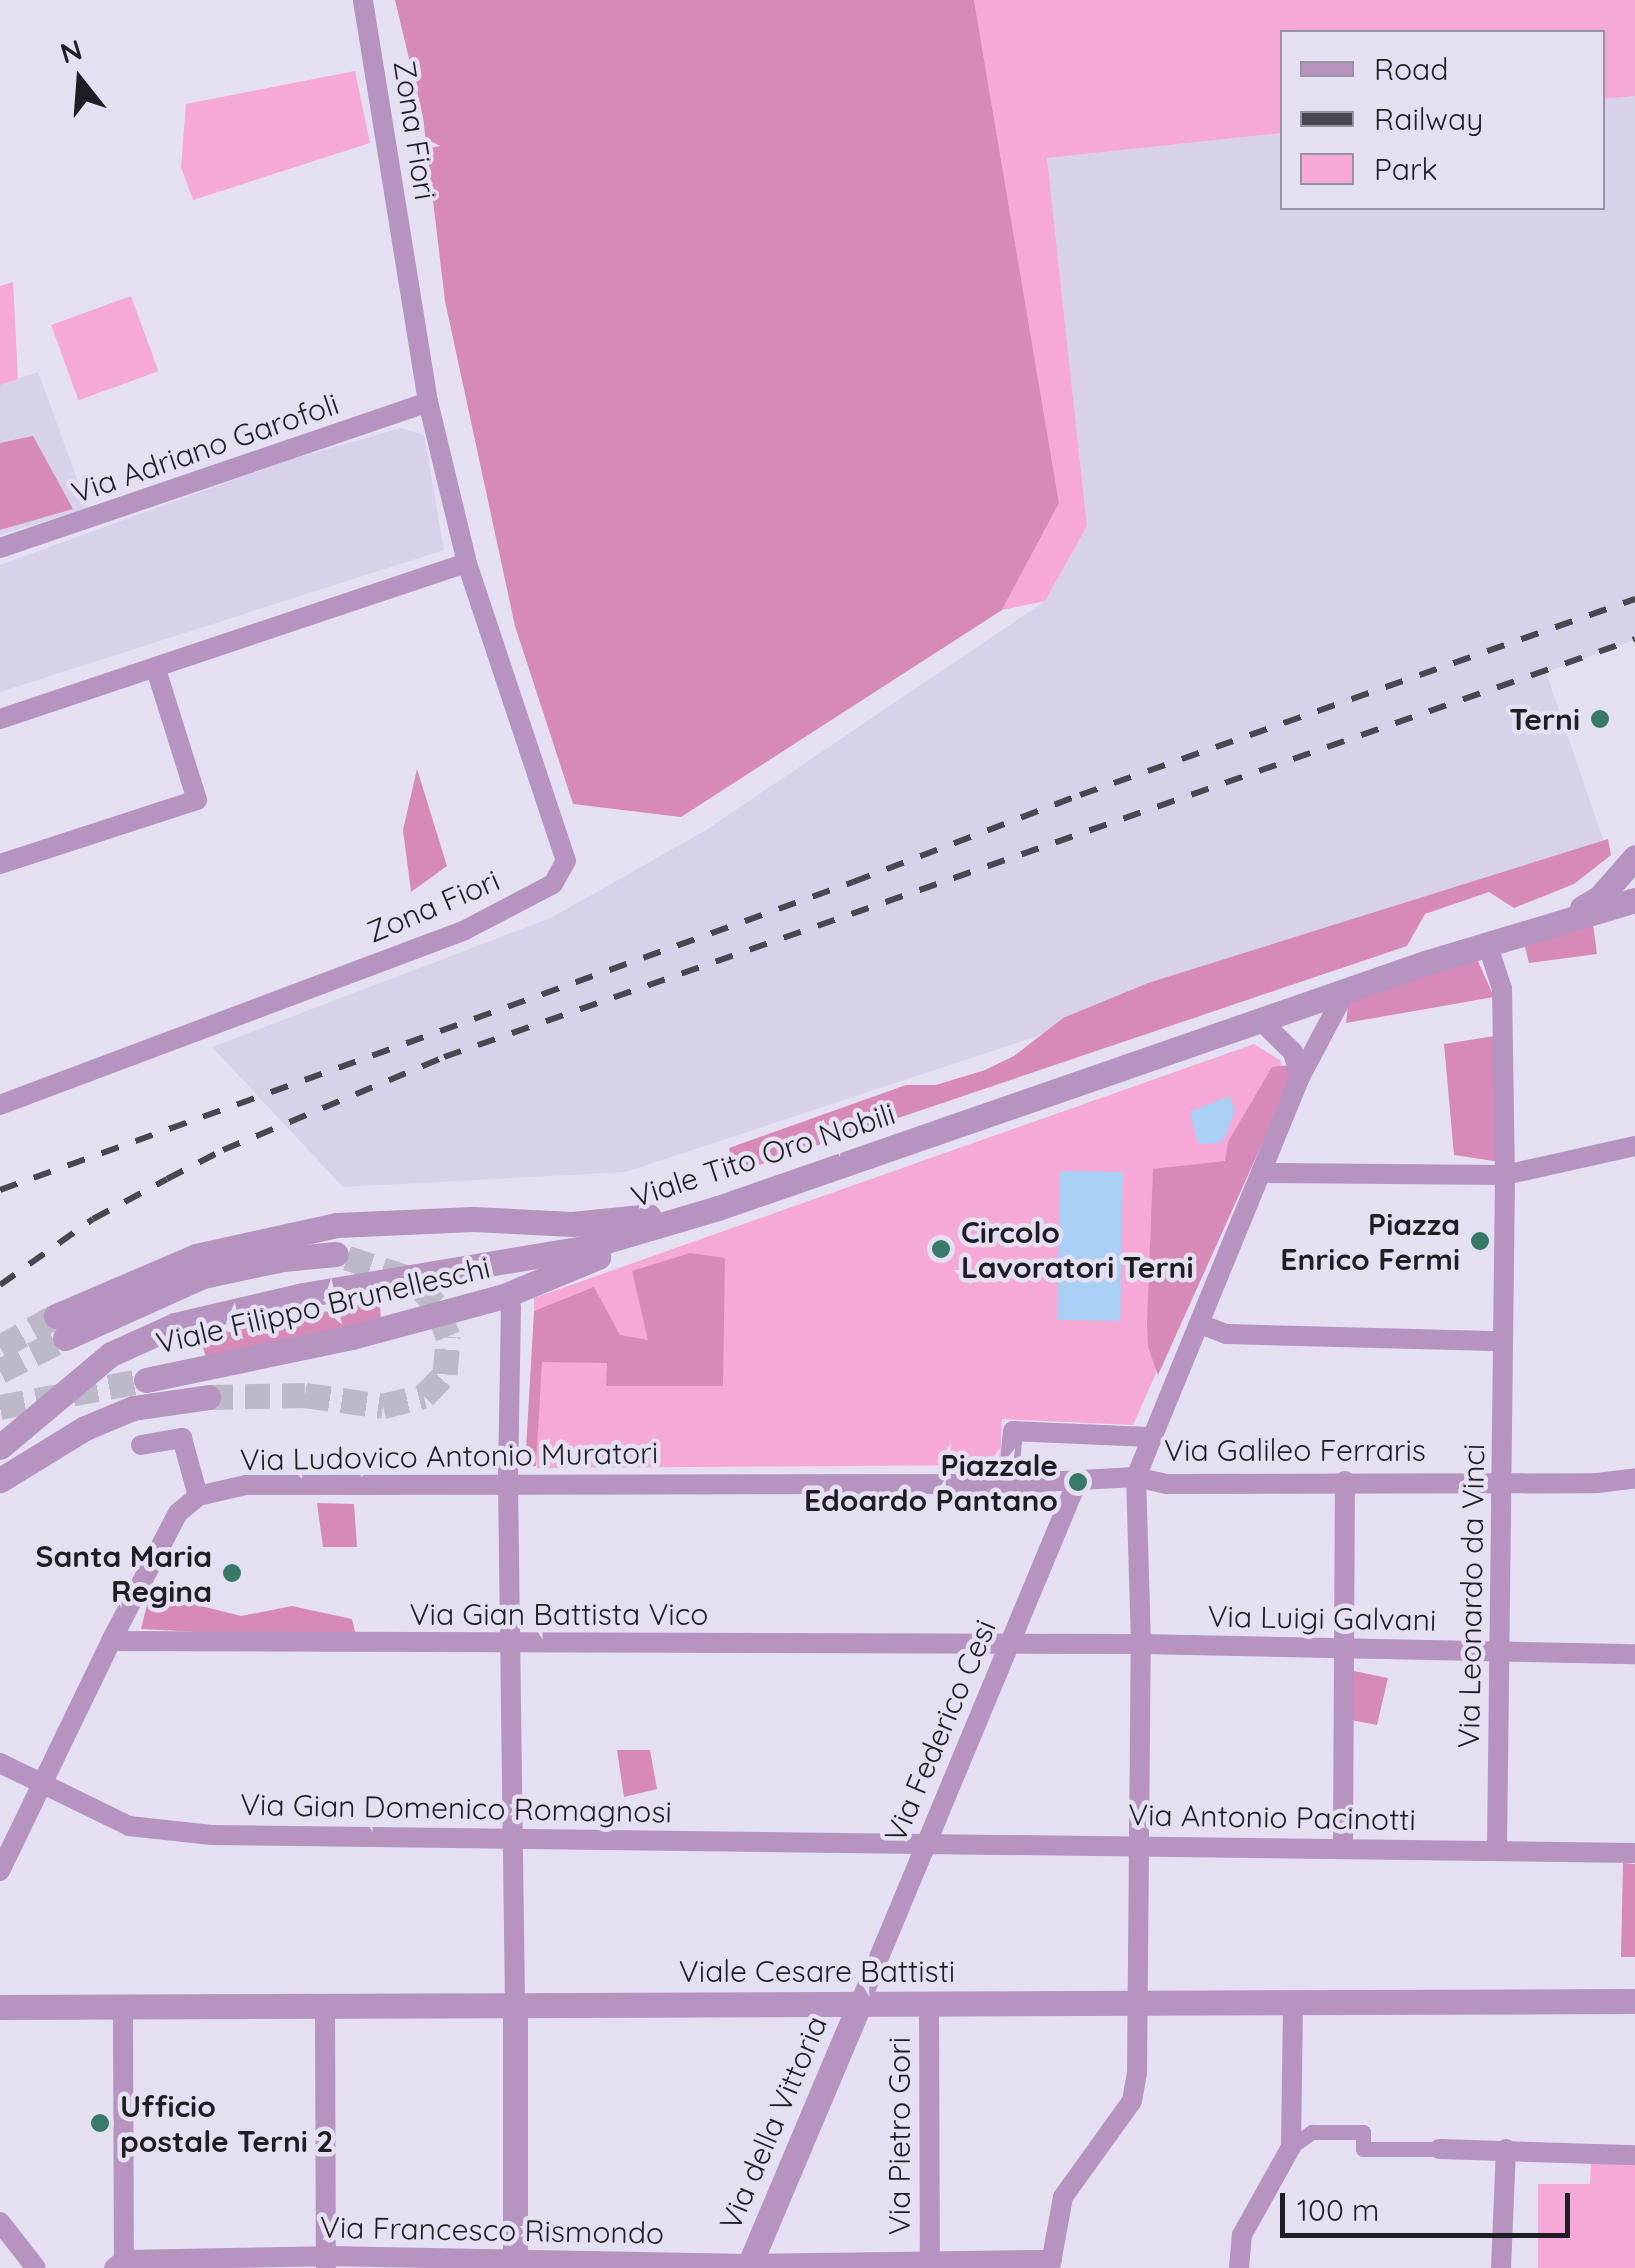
<!DOCTYPE html>
<html>
<head>
<meta charset="utf-8">
<style>
	body { margin:0 }
	#map { position:relative; width:1635px; height:2268px; overflow:hidden; background:#e4e0f1; font-family:Quicksand,sans-serif }
	div>[style] { position:absolute }
	[style*='--x'] { left:calc(var(--x)*1px); top:calc(var(--y)*1px); width:calc(var(--w)*1px); rotate:calc(var(--a)*1deg) }
	.built>* { inset:0; background:#d7d2ea }
	.green>* { inset:0; background:#f6a8d6; transform-origin:0 0 }
	.forest>* { inset:0; background:#d78ab8 }
	.water>* { inset:0; background:#a9d0f4; transform-origin:0 0 }
	.tertiary-tunnel>* { height:25px; margin-top:-12.5px; transform-origin:0; background:repeating-linear-gradient(90deg,#bdb9c8 0 25px,transparent 0 37px) }
	.pedestrian>* { height:15px; margin:-7.5px; padding:0 7.5px; transform-origin:7.5px; border-radius:7.5px; background:#b793c0 }
	.minor>* { height:20px; margin:-10px; padding:0 10px; transform-origin:10px; border-radius:10px; background:#b793c0 }
	.tertiary>* { height:25px; margin:-12.5px; padding:0 12.5px; transform-origin:12.5px; border-radius:12.5px; background:#b793c0 }
	.rail>* { height:6px; margin-top:-3px; transform-origin:0; background:repeating-linear-gradient(90deg,#4a4750 0 18px,transparent 0 36px) }
	.dots>* { width:28px; height:28px; translate:-50% -50%; box-sizing:border-box; border:5px solid #e4e0f1; border-radius:50% }
	span { translate:-50% -50%; white-space:nowrap; text-align:center; line-height:1.15; -webkit-text-stroke:9px #e4e0f1; paint-order:stroke }
	.street-label { font-size:30px; color:#201e24 }
	.poi-label { font-size:30px; color:#201e24; font-weight:700 }
	.right { translate:-100% -50%; text-align:right }
	.left { translate:0 -50%; text-align:left }
	.legend { position:absolute; left:1280px; top:30px; width:325px; height:180px; box-sizing:border-box; background:#e4e0f1; border:2px solid #96929f; margin:0; padding:12px 18px; list-style:none; font-size:30px; color:#201e24 }
	.legend li { display:flex; align-items:center; gap:20px; height:50px }
	.legend b { width:50px; border:2px solid #96929f }
	.north { position:absolute; left:30px; top:30px; width:100px; height:100px; -webkit-text-stroke:8px #e4e0f1; paint-order:stroke; rotate:343deg; font-size:28px; font-weight:700; line-height:40px; text-align:center; color:#201e24 }
	.north::after { content:''; display:block; margin:auto; width:35px; height:45px; background:#201e24; clip-path:polygon(50% 0,100% 100%,50% 72%,0 100%) }
	.scale { position:absolute; left:1280px; top:2193px; width:290px; height:45px; box-sizing:border-box; border:5px solid #201e24; border-top:0; padding-left:12px; font-size:30px; line-height:35px; white-space:nowrap; color:#201e24; -webkit-text-stroke:8px #e4e0f1; paint-order:stroke }
</style>
</head>
<body>
<div id="map">
	<div class="built">
		<i style="clip-path:polygon(1635px 96px,1635px 640px,1546px 672px,1606px 848px,626px 1172px,343px 1187px,212px 1047px,551px 918px,706px 830px,1045px 601px,1087px 526px,1047px 158px,1282px 133px,1282px 208px,1602px 208px,1603px 99px)"></i>
		<i style="clip-path:polygon(38px 372px,88px 508px,0 535px,0 385px)"></i>
		<i style="clip-path:polygon(401px 428px,424px 435px,444px 550px,0 692px,0 565px,283px 462px)"></i>
	</div>
	<div class="green">
		<i style="clip-path:polygon(974px 0,1635px 0,1635px 96px,1603px 99px,1602px 32px,1282px 32px,1282px 133px,1047px 158px,1087px 526px,1045px 601px,1002px 610px,1059px 503px)"></i>
		<i style="clip-path:polygon(355px 71px,370px 143px,193px 200px,181px 167px,186px 104px)"></i>
		<i style="clip-path:polygon(13px 282px,18px 379px,0 385px,0 286px)"></i>
		<i style="left:131px;top:296px;width:80px;height:85px;rotate:70deg"></i>
		<i style="clip-path:polygon(1254px 1044px,1281px 1061px,1284px 1086px,1133px 1425px,1002px 1419px,1000px 1465px,537px 1468px,534px 1298px)"></i>
		<i style="clip-path:polygon(1591px 2162px,1635px 2164px,1635px 2268px,1538px 2268px,1538px 2184px,1590px 2184px)"></i>
	</div>
	<div class="forest">
		<i style="clip-path:polygon(395px 0,974px 0,1059px 503px,1002px 610px,681px 817px,573px 804px,515px 626px,445px 301px,423px 117px)"></i>
		<i style="clip-path:polygon(33px 436px,73px 509px,0 530px,0 443px)"></i>
		<i style="clip-path:polygon(417px 769px,447px 866px,411px 892px,403px 830px)"></i>
		<i style="clip-path:polygon(1608px 839px,1611px 855px,1574px 884px,1514px 908px,1489px 892px,1425px 914px,1407px 946px,735px 1173px,729px 1148px,906px 1085px,936px 1085px,985px 1070px,1014px 1056px,1063px 1018px,1148px 983px)"></i>
		<i style="clip-path:polygon(1593px 924px,1597px 954px,1529px 963px,1524px 943px)"></i>
		<i style="clip-path:polygon(1477px 959px,1494px 997px,1346px 1023px,1349px 996px)"></i>
		<i style="clip-path:polygon(1501px 1035px,1507px 1163px,1454px 1155px,1444px 1044px)"></i>
		<i style="clip-path:polygon(1298px 1064px,1158px 1375px,1148px 1347px,1147px 1322px,1153px 1169px,1225px 1161px,1228px 1142px,1272px 1067px)"></i>
		<i style="clip-path:polygon(690px 1253px,725px 1258px,723px 1386px,606px 1386px,607px 1363px,542px 1362px,536px 1466px,525px 1467px,534px 1311px,594px 1287px,620px 1335px,648px 1340px,632px 1271px)"></i>
		<i style="clip-path:polygon(380px 1301px,381px 1327px,206px 1358px,200px 1336px)"></i>
		<i style="clip-path:polygon(317px 1503px,354px 1504px,357px 1547px,323px 1547px)"></i>
		<i style="clip-path:polygon(150px 1593px,241px 1616px,292px 1606px,352px 1619px,357px 1640px,141px 1629px)"></i>
		<i style="clip-path:polygon(1349px 1670px,1388px 1678px,1377px 1725px,1351px 1720px)"></i>
		<i style="clip-path:polygon(617px 1750px,650px 1750px,657px 1789px,624px 1797px)"></i>
		<i style="clip-path:polygon(1623px 1863px,1635px 1864px,1635px 1957px,1621px 1957px)"></i>
	</div>
	<div class="water">
		<i style="clip-path:polygon(1229px 1096px,1235px 1110px,1226px 1135px,1220px 1143px,1198px 1144px,1190px 1112px)"></i>
		<i style="left:1123px;top:1172px;width:149px;height:63px;rotate:91deg"></i>
	</div>
	<div class="tertiary-tunnel">
		<i style="--x:0;--y:1347;--w:64;--a:-29"></i>
		<i style="--x:0;--y:1371;--w:73;--a:-26.9"></i>
		<i style="--x:208;--y:1397;--w:97;--a:-1.2"></i>
		<i style="--x:305;--y:1395;--w:79;--a:8"></i>
		<i style="--x:383;--y:1406;--w:42;--a:-13.7"></i>
		<i style="--x:424;--y:1396;--w:30;--a:-46"></i>
		<i style="--x:445;--y:1374;--w:38;--a:-85"></i>
		<i style="--x:448;--y:1336;--w:35;--a:-112"></i>
		<i style="--x:435;--y:1304;--w:20;--a:-131"></i>
		<i style="--x:422;--y:1289;--w:20;--a:-143"></i>
		<i style="--x:406;--y:1277;--w:74;--a:-161.8"></i>
		<i style="--x:0;--y:1407;--w:148;--a:-10.5"></i>
	</div>
	<div class="pedestrian">
		<i style="--x:1291;--y:2147;--w:26;--a:-36"></i>
		<i style="--x:1312;--y:2132;--w:51;--a:0"></i>
		<i style="--x:1363;--y:2132;--w:17;--a:90"></i>
		<i style="--x:1363;--y:2149;--w:76;--a:0"></i>
	</div>
	<div class="minor">
		<i style="--x:0;--y:548;--w:452;--a:-18.8"></i>
		<i style="--x:0;--y:719;--w:492;--a:-18.5"></i>
		<i style="--x:0;--y:864;--w:207;--a:-18"></i>
		<i style="--x:197;--y:800;--w:137;--a:-107.4"></i>
		<i style="--x:1487;--y:943;--w:48;--a:71.9"></i>
		<i style="--x:1502;--y:989;--w:186;--a:89.1"></i>
		<i style="--x:1505;--y:1175;--w:676;--a:90.68"></i>
		<i style="--x:1300;--y:1077;--w:98;--a:-62.1"></i>
		<i style="--x:0;--y:1105;--w:497;--a:-20.6"></i>
		<i style="--x:465;--y:930;--w:99;--a:-27.6"></i>
		<i style="--x:553;--y:884;--w:26;--a:-61"></i>
		<i style="--x:566;--y:861;--w:314;--a:-108.4"></i>
		<i style="--x:467;--y:563;--w:166;--a:-103.6"></i>
		<i style="--x:428;--y:402;--w:407;--a:-99.2"></i>
		<i style="--x:1263;--y:1173;--w:242;--a:0.5"></i>
		<i style="--x:1505;--y:1175;--w:133;--a:-12.6"></i>
		<i style="--x:511;--y:1306;--w:177;--a:91"></i>
		<i style="--x:508;--y:1483;--w:521;--a:89.23"></i>
		<i style="--x:1200;--y:1324;--w:28;--a:21"></i>
		<i style="--x:1226;--y:1334;--w:276;--a:1.5"></i>
		<i style="--x:1149;--y:1437;--w:136;--a:-177.5"></i>
		<i style="--x:1013;--y:1431;--w:53;--a:95.4"></i>
		<i style="--x:1008;--y:1484;--w:128;--a:-3.1"></i>
		<i style="--x:1136;--y:1477;--w:32;--a:13"></i>
		<i style="--x:1167;--y:1484;--w:430;--a:-0.1"></i>
		<i style="--x:1597;--y:1483;--w:38;--a:-7"></i>
		<i style="--x:141;--y:1445;--w:42;--a:-9.7"></i>
		<i style="--x:182;--y:1438;--w:60;--a:74.6"></i>
		<i style="--x:111;--y:1641;--w:1030;--a:0.17"></i>
		<i style="--x:1141;--y:1644;--w:494;--a:1.2"></i>
		<i style="--x:0;--y:1763;--w:144;--a:26"></i>
		<i style="--x:129;--y:1826;--w:83;--a:6.2"></i>
		<i style="--x:212;--y:1835;--w:1423;--a:0.72"></i>
		<i style="--x:1343;--y:1848;--w:367;--a:-89.7"></i>
		<i style="--x:0;--y:1871;--w:255;--a:-64.2"></i>
		<i style="--x:111;--y:1641;--w:144;--a:-62.4"></i>
		<i style="--x:178;--y:1513;--w:26;--a:-40"></i>
		<i style="--x:198;--y:1496;--w:49;--a:-12.9"></i>
		<i style="--x:246;--y:1485;--w:762;--a:-0.08"></i>
		<i style="--x:860;--y:2003;--w:564;--a:-67.39"></i>
		<i style="--x:929;--y:2003;--w:265;--a:89.8"></i>
		<i style="--x:123;--y:2009;--w:251;--a:89.8"></i>
		<i style="--x:325;--y:2009;--w:258;--a:89.8"></i>
		<i style="--x:1439;--y:2149;--w:196;--a:1.8"></i>
		<i style="--x:0;--y:2222;--w:58;--a:52"></i>
		<i style="--x:114;--y:2268;--w:13;--a:-39"></i>
		<i style="--x:124;--y:2260;--w:201;--a:-1.1"></i>
		<i style="--x:325;--y:2256;--w:423;--a:1.1"></i>
		<i style="--x:748;--y:2264;--w:304;--a:-0.8"></i>
		<i style="--x:1050;--y:2268;--w:72;--a:-79.6"></i>
		<i style="--x:1063;--y:2197;--w:118;--a:-54.3"></i>
		<i style="--x:1132;--y:2101;--w:28;--a:-80"></i>
		<i style="--x:1137;--y:2073;--w:429;--a:-89.5"></i>
		<i style="--x:1141;--y:1644;--w:167;--a:-91.7"></i>
		<i style="--x:1136;--y:1477;--w:432;--a:-67.7"></i>
		<i style="--x:1300;--y:1077;--w:26;--a:-106"></i>
		<i style="--x:1293;--y:1052;--w:47;--a:-135.9"></i>
		<i style="--x:1239;--y:2268;--w:33;--a:-85"></i>
		<i style="--x:1242;--y:2235;--w:101;--a:-60.9"></i>
		<i style="--x:1291;--y:2147;--w:144;--a:-89.2"></i>
		<i style="--x:1501;--y:2268;--w:119;--a:-87.6"></i>
	</div>
	<div class="tertiary">
		<i style="--x:1582;--y:908;--w:21;--a:-31"></i>
		<i style="--x:1600;--y:897;--w:53;--a:-48.8"></i>
		<i style="--x:56;--y:1316;--w:152;--a:-23.2"></i>
		<i style="--x:196;--y:1256;--w:144;--a:-12.4"></i>
		<i style="--x:337;--y:1225;--w:136;--a:-2.5"></i>
		<i style="--x:473;--y:1219;--w:99;--a:2.9"></i>
		<i style="--x:572;--y:1224;--w:77;--a:-5.9"></i>
		<i style="--x:65;--y:1338;--w:151;--a:-24.2"></i>
		<i style="--x:203;--y:1276;--w:82;--a:-12"></i>
		<i style="--x:283;--y:1259;--w:53;--a:-5.4"></i>
		<i style="--x:146;--y:1380;--w:210;--a:-11.8"></i>
		<i style="--x:352;--y:1337;--w:157;--a:-15.1"></i>
		<i style="--x:504;--y:1296;--w:102;--a:-22.5"></i>
		<i style="--x:0;--y:1447;--w:145;--a:-40"></i>
		<i style="--x:111;--y:1354;--w:70;--a:-24.4"></i>
		<i style="--x:175;--y:1325;--w:131;--a:-13.2"></i>
		<i style="--x:303;--y:1295;--w:280;--a:-9.5"></i>
		<i style="--x:579;--y:1249;--w:145;--a:-16.4"></i>
		<i style="--x:718;--y:1208;--w:748;--a:-19.11"></i>
		<i style="--x:1425;--y:963;--w:219;--a:-16.7"></i>
		<i style="--x:0;--y:1480;--w:100;--a:-31.5"></i>
		<i style="--x:85;--y:1428;--w:52;--a:-22.6"></i>
		<i style="--x:133;--y:1408;--w:76;--a:-8.3"></i>
		<i style="--x:515;--y:2004;--w:264;--a:90"></i>
		<i style="--x:0;--y:2007;--w:1635;--a:-0.21"></i>
		<i style="--x:748;--y:2268;--w:288;--a:-67.1"></i>
	</div>
	<div class="rail">
		<i style="--x:0;--y:1190;--w:907;--a:-19.85"></i>
		<i style="--x:853;--y:882;--w:243;--a:-21"></i>
		<i style="--x:1080;--y:795;--w:589;--a:-19.45"></i>
		<i style="--x:0;--y:1285;--w:114;--a:-35.4"></i>
		<i style="--x:93;--y:1219;--w:84;--a:-28.4"></i>
		<i style="--x:167;--y:1179;--w:63;--a:-27.4"></i>
		<i style="--x:223;--y:1150;--w:240;--a:-22.8"></i>
		<i style="--x:444;--y:1057;--w:1262;--a:-19.34"></i>
	</div>
	<div class="dots">
		<i style="left:1600px;top:719px;background:#387969"></i>
		<i style="left:1480px;top:1241px;background:#387969"></i>
		<i style="left:941px;top:1249px;background:#387969"></i>
		<i style="left:1078px;top:1482px;background:#387969"></i>
		<i style="left:232px;top:1573px;background:#387969"></i>
		<i style="left:100px;top:2123px;background:#387969"></i>
	</div>
	<div class="street-label">
		<span style="left:415px;top:130px;rotate:81deg">Zona Fiori</span>
		<span style="left:205px;top:448px;rotate:-19deg">Via Adriano Garofoli</span>
		<span style="left:433px;top:906px;rotate:-23deg">Zona Fiori</span>
		<span style="left:763px;top:1155px;rotate:-18deg">Viale Tito Oro Nobili</span>
		<span style="left:323px;top:1305px;rotate:-13deg">Viale Filippo Brunelleschi</span>
		<span style="left:1295px;top:1450px">Via Galileo Ferraris</span>
		<span style="left:449px;top:1456px;rotate:-1deg">Via Ludovico Antonio Muratori</span>
		<span style="left:1471px;top:1596px;rotate:-89deg">Via Leonardo da Vinci</span>
		<span style="left:559px;top:1614px">Via Gian Battista Vico</span>
		<span style="left:1322px;top:1618px;rotate:1deg">Via Luigi Galvani</span>
		<span style="left:940px;top:1731px;rotate:-67deg">Via Federico Cesi</span>
		<span style="left:456px;top:1808px;rotate:1deg">Via Gian Domenico Romagnosi</span>
		<span style="left:1272px;top:1817px;rotate:1deg">Via Antonio Pacinotti</span>
		<span style="left:817px;top:1971px">Viale Cesare Battisti</span>
		<span style="left:773px;top:2123px;rotate:-67deg">Via della Vittoria</span>
		<span style="left:899px;top:2136px;rotate:-90deg">Via Pietro Gori</span>
		<span style="left:492px;top:2230px;rotate:1deg">Via Francesco Rismondo</span>
	</div>
	<div class="poi-label">
		<span class="right" style="left:1580px;top:719px">Terni</span>
		<span class="right" style="left:1460px;top:1241px">Piazza<br>Enrico Fermi</span>
		<span class="left" style="left:961px;top:1249px">Circolo<br>Lavoratori Terni</span>
		<span class="right" style="left:1058px;top:1482px">Piazzale<br>Edoardo Pantano</span>
		<span class="right" style="left:212px;top:1573px">Santa Maria<br>Regina</span>
		<span class="left" style="left:120px;top:2123px">Ufficio<br>postale Terni 2</span>
	</div>
	<ul class="legend">
	<li><b style="height:12px;background:#b793c0"></b>Road</li>
	<li><b style="height:12px;background:#4a4750"></b>Railway</li>
	<li><b style="height:28px;background:#f6a8d6"></b>Park</li>
	</ul>
	<div class="north">N</div>
	<div class="scale">100 m</div>
</div>
</body>
</html>
